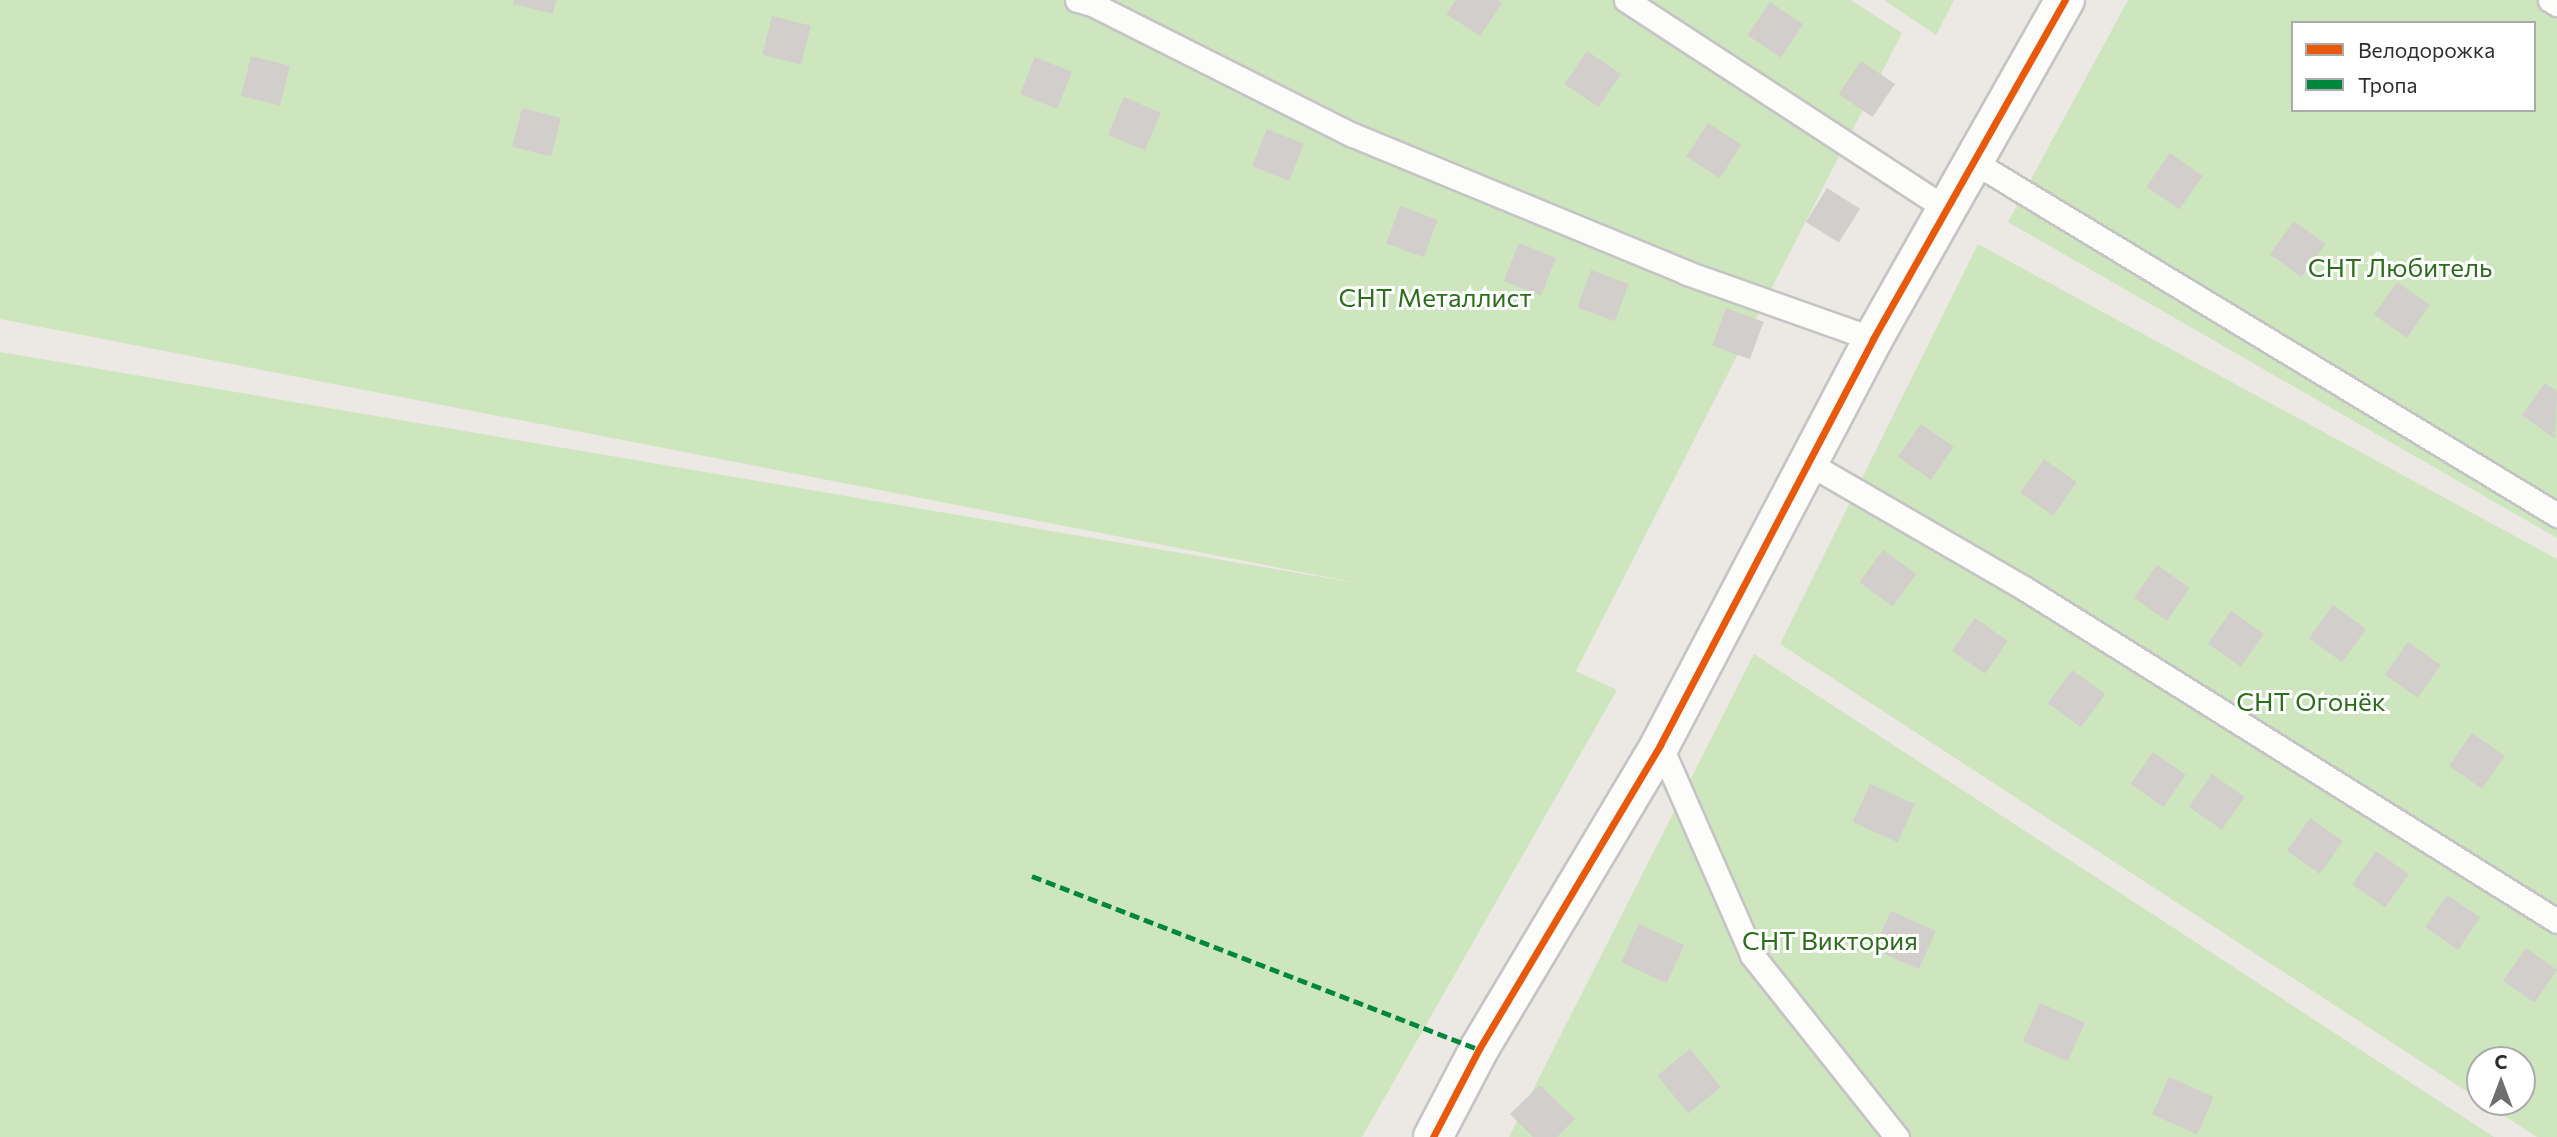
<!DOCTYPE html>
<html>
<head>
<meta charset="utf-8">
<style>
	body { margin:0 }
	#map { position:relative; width:2557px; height:1137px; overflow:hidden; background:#ece8e4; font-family:Commissioner,sans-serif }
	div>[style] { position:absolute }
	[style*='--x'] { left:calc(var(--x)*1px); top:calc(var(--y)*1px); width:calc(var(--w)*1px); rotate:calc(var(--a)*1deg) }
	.green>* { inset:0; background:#cee6be }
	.building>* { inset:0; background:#d1cecb; transform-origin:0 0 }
	.roads { filter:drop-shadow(2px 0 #c5c4c5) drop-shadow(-2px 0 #c5c4c5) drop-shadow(0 2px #c5c4c5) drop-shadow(0 -2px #c5c4c5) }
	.service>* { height:23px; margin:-11.5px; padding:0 11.5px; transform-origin:11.5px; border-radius:11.5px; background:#fcfcfb }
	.minor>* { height:38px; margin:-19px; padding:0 19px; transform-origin:19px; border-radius:19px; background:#fcfcfb }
	.quiet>* { height:5px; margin-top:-2.5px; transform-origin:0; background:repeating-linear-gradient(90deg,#00873e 0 10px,transparent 0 15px) }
	.cycleway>* { height:7px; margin:-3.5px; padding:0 3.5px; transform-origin:3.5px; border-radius:3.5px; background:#e8590c }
	span { translate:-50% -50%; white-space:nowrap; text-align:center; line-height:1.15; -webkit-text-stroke:6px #fff; paint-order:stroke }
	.park-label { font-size:26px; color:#2c6e1b }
	.legend { position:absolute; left:2291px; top:21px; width:245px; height:91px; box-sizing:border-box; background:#fff; border:2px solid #ababab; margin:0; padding:9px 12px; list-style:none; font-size:21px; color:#2e2e2e }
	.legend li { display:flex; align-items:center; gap:14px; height:35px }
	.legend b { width:35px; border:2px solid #ababab }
	.north { position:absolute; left:2466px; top:1046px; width:70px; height:70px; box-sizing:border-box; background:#fff; border:2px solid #ababab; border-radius:50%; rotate:0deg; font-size:19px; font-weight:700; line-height:28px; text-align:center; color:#2e2e2e }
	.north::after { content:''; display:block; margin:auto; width:24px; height:32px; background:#706f6e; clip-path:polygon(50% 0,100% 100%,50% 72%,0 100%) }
</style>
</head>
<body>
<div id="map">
	<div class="green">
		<i style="clip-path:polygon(0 0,1851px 0,1902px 33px,1576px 671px,1617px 690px,1362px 1137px,0 1137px,0 352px,1363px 584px,0 319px)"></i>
		<i style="clip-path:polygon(1884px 0,1954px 0,1936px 35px)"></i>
		<i style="clip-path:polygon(evenodd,2128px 0,2557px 0,2557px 538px,2008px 222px,2128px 0,2293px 23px,2534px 23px,2534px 110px,2293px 110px,2293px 23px)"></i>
		<i style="clip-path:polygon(1978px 244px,2557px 559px,2557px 1137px,2537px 1137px,2483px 1102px,2522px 1102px,2522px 1060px,2480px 1060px,2480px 1100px,1780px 644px)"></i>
		<i style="clip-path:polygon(1754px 654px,2494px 1137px,1509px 1137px)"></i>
	</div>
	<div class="building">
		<i style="clip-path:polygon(514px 0,556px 0,553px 14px,513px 4px)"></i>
		<i style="clip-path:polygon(1456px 0,1497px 0,1502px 3px,1480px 36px,1446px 14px)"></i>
		<i style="left:1770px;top:2px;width:40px;height:40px;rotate:34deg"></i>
		<i style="left:772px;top:16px;width:40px;height:40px;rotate:14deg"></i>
		<i style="left:1587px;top:51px;width:41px;height:40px;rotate:34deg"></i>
		<i style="left:251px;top:56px;width:40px;height:41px;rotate:14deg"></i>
		<i style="left:1035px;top:57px;width:40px;height:40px;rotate:22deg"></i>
		<i style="left:1861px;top:61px;width:41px;height:40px;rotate:34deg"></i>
		<i style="left:1124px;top:97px;width:40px;height:41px;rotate:23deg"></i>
		<i style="left:522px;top:108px;width:40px;height:40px;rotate:14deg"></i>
		<i style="left:1708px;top:123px;width:40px;height:40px;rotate:33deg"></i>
		<i style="left:1267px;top:129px;width:40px;height:40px;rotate:22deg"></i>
		<i style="left:2170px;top:153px;width:40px;height:41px;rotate:35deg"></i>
		<i style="left:1827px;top:188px;width:39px;height:40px;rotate:32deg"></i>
		<i style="left:1400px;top:206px;width:40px;height:40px;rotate:20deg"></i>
		<i style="left:2294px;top:221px;width:39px;height:41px;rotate:36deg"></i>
		<i style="left:1519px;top:243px;width:40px;height:41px;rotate:22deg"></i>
		<i style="left:1591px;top:270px;width:40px;height:40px;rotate:20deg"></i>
		<i style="left:2397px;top:282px;width:40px;height:40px;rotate:35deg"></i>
		<i style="left:1726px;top:308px;width:40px;height:40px;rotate:20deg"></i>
		<i style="clip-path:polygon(2545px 383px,2557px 391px,2555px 439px,2522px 415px)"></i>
		<i style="left:1921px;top:424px;width:40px;height:40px;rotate:35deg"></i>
		<i style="left:2044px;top:459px;width:40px;height:41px;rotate:35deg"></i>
		<i style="left:1883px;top:550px;width:41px;height:40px;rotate:36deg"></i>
		<i style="left:2157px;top:565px;width:40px;height:40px;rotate:35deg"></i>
		<i style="left:2333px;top:605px;width:41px;height:41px;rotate:36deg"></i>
		<i style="left:2231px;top:611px;width:40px;height:40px;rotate:35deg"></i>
		<i style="left:1975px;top:618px;width:40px;height:40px;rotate:35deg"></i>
		<i style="left:2408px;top:642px;width:40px;height:40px;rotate:35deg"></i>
		<i style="left:2072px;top:670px;width:41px;height:41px;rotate:36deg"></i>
		<i style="left:2472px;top:733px;width:40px;height:40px;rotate:35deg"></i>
		<i style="left:2153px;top:752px;width:40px;height:39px;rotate:35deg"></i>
		<i style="left:2212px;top:774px;width:40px;height:40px;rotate:35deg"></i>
		<i style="left:1870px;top:784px;width:49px;height:42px;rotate:24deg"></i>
		<i style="left:2310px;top:818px;width:40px;height:40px;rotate:35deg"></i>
		<i style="left:2376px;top:851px;width:40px;height:41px;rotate:35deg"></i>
		<i style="left:2447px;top:895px;width:40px;height:39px;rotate:34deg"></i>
		<i style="left:1891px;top:911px;width:49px;height:42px;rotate:24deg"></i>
		<i style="left:1639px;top:924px;width:50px;height:42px;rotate:25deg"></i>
		<i style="left:2526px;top:948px;width:38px;height:40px;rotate:35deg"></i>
		<i style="left:2040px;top:1003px;width:49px;height:42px;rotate:24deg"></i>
		<i style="left:1690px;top:1049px;width:49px;height:42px;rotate:51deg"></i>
		<i style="left:2169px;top:1077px;width:49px;height:41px;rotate:24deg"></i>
		<i style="clip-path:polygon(1540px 1085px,1575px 1119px,1557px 1137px,1533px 1137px,1510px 1114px)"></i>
	</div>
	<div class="roads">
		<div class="service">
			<i style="--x:1077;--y:0;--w:16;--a:15"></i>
			<i style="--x:1092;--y:4;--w:292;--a:26.7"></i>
			<i style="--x:1353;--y:135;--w:361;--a:22.4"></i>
			<i style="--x:1687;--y:273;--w:197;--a:19.5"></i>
			<i style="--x:1626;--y:0;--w:382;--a:33.1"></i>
			<i style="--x:2550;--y:0;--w:8;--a:30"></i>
			<i style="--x:1974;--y:162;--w:682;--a:31.19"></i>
			<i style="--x:1810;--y:464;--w:247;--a:30.1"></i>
			<i style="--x:2024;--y:588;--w:628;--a:32"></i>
			<i style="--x:1660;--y:745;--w:229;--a:66.3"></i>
			<i style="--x:1752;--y:955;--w:233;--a:51.5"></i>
		</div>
		<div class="minor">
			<i style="--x:1433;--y:1137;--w:99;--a:-62.4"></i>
			<i style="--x:1479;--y:1049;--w:354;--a:-59.2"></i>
			<i style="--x:1660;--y:745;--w:458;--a:-62.3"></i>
			<i style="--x:1873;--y:339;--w:390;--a:-60.5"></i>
		</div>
	</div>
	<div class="quiet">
		<i style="--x:1032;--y:876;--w:479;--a:21.2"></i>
	</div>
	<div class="cycleway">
		<i style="--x:1433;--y:1137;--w:99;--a:-62.4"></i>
		<i style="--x:1479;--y:1049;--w:354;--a:-59.2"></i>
		<i style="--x:1660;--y:745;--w:458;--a:-62.3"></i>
		<i style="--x:1873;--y:339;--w:390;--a:-60.5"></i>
	</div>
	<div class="park-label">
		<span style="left:2400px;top:267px">СНТ Любитель</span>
		<span style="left:1435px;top:297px">СНТ Металлист</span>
		<span style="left:2311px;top:701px">СНТ Огонёк</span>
		<span style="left:1830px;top:940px">СНТ Виктория</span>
	</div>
	<ul class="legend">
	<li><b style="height:9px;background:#e8590c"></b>Велодорожка</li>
	<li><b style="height:9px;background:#00873e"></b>Тропа</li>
	</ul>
	<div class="north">С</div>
</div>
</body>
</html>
